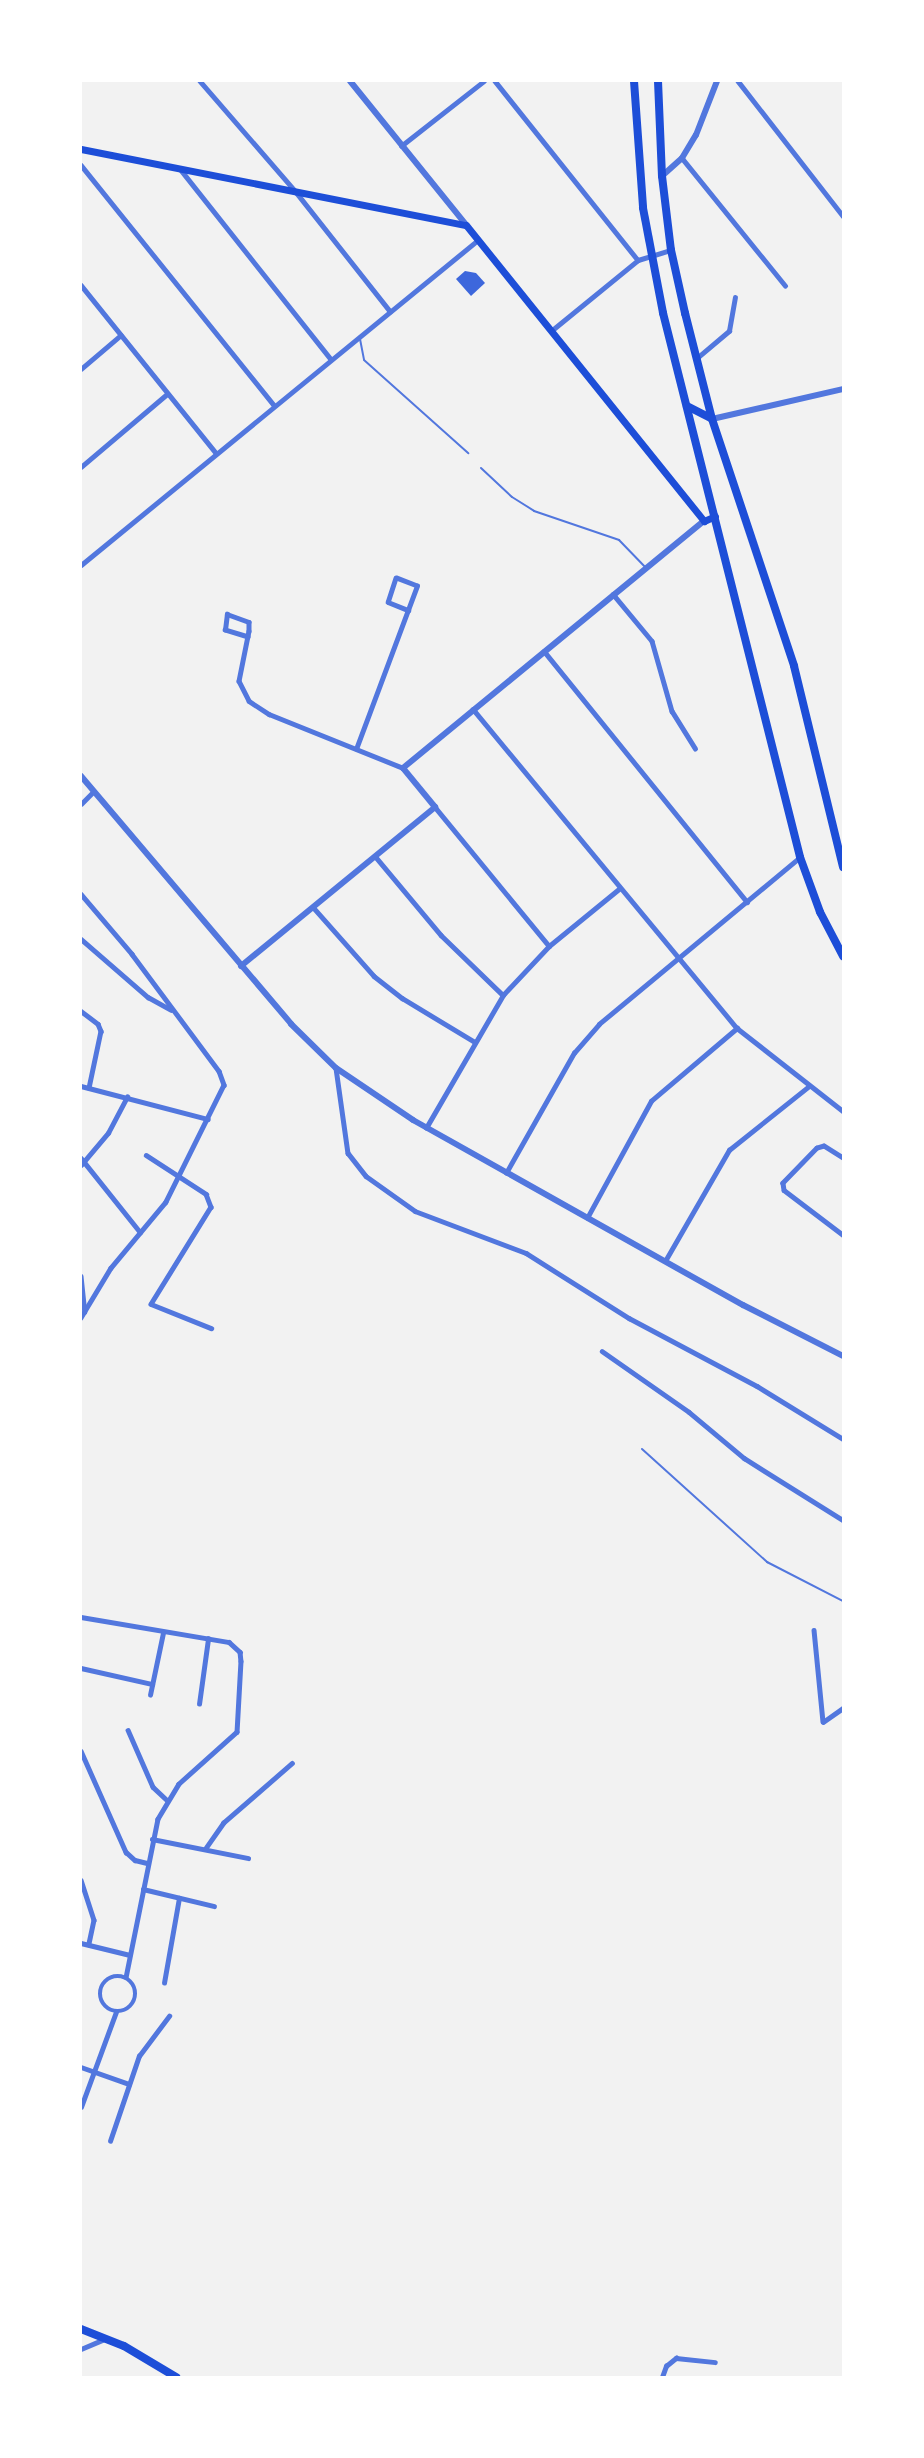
<!DOCTYPE html>
<style>
body{margin:0}
#map{position:relative;width:924px;height:2458px;overflow:hidden;background:#f2f2f2;font-family:Helvetica,sans-serif}
div>[style]{position:absolute}
.building>*{inset:0;background:#3d67dc}
.service>*{height:2px;margin:-1px;padding:0 1px;transform-origin:1px;border-radius:1px;background:#5277de}
.minor>*{height:4.5px;margin:-2.25px;padding:0 2.25px;transform-origin:2.25px;border-radius:2.25px;background:#5277de}
.minor>.ring{margin:-2.25px;padding:0;box-sizing:content-box;background:none;border:4.5px solid #5277de;border-radius:50%}
.tertiary>*{height:6px;margin:-3px;padding:0 3px;transform-origin:3px;border-radius:3px;background:#5277de}
.secondary>*{height:7px;margin:-3.5px;padding:0 3.5px;transform-origin:3.5px;border-radius:3.5px;background:#1d4ed8}
.primary>*{height:8px;margin:-4px;padding:0 4px;transform-origin:4px;border-radius:4px;background:#1d4ed8}
span{translate:-50% -50%;white-space:nowrap;text-align:center;line-height:1.15;-webkit-text-stroke:4.5px #fff;paint-order:stroke}
.frame{position:absolute;inset:0;border:82px solid #fff;pointer-events:none}
</style>
<div id="map">
<div class="building">
<i style="clip-path:polygon(465px 271px,476px 273px,485px 283px,471px 296px,456px 279px)"></i>
</div>
<div class="service">
<i style="left:360px;top:339px;width:21px;rotate:79deg"></i>
<i style="left:364px;top:360px;width:140px;rotate:41.8deg"></i>
<i style="left:481px;top:468px;width:42px;rotate:43.1deg"></i>
<i style="left:512px;top:497px;width:26px;rotate:32deg"></i>
<i style="left:534px;top:511px;width:90px;rotate:18.8deg"></i>
<i style="left:619px;top:540px;width:39px;rotate:46deg"></i>
<i style="left:642px;top:1449px;width:169px;rotate:42.1deg"></i>
<i style="left:767px;top:1562px;width:85px;rotate:27.2deg"></i>
</div>
<div class="minor">
<i style="left:200px;top:81px;width:147px;rotate:49.1deg"></i>
<i style="left:296px;top:192px;width:152px;rotate:51.7deg"></i>
<i style="left:495px;top:81px;width:229px;rotate:51.4deg"></i>
<i style="left:738px;top:81px;width:171px;rotate:52.1deg"></i>
<i style="left:401px;top:146px;width:105px;rotate:-38.1deg"></i>
<i style="left:682px;top:158px;width:164px;rotate:51deg"></i>
<i style="left:81px;top:165px;width:308px;rotate:51.2deg"></i>
<i style="left:181px;top:170px;width:241px;rotate:51.6deg"></i>
<i style="left:81px;top:285px;width:216px;rotate:51.2deg"></i>
<i style="left:551px;top:331px;width:112px;rotate:-39.2deg"></i>
<i style="left:638px;top:260px;width:34px;rotate:-17deg"></i>
<i style="left:697px;top:358px;width:42px;rotate:-40.2deg"></i>
<i style="left:729px;top:331px;width:34px;rotate:-80deg"></i>
<i style="left:81px;top:369px;width:52px;rotate:-40.4deg"></i>
<i style="left:81px;top:467px;width:113px;rotate:-40.3deg"></i>
<i style="left:81px;top:565px;width:513px;rotate:-39.31deg"></i>
<i style="left:613px;top:594px;width:61px;rotate:50.3deg"></i>
<i style="left:652px;top:641px;width:73px;rotate:74.1deg"></i>
<i style="left:672px;top:711px;width:44px;rotate:58.1deg"></i>
<i style="left:248px;top:637px;width:24px;rotate:-163deg"></i>
<i style="left:225px;top:630px;width:16px;rotate:-83deg"></i>
<i style="left:227px;top:614px;width:23px;rotate:20deg"></i>
<i style="left:249px;top:622px;width:9px;rotate:90deg"></i>
<i style="left:249px;top:631px;width:51px;rotate:101.3deg"></i>
<i style="left:239px;top:681px;width:22px;rotate:63deg"></i>
<i style="left:249px;top:701px;width:24px;rotate:33deg"></i>
<i style="left:269px;top:714px;width:144px;rotate:21.9deg"></i>
<i style="left:544px;top:651px;width:323px;rotate:51deg"></i>
<i style="left:473px;top:709px;width:414px;rotate:50.4deg"></i>
<i style="left:737px;top:1028px;width:135px;rotate:38.1deg"></i>
<i style="left:356px;top:749px;width:174px;rotate:-69.5deg"></i>
<i style="left:417px;top:586px;width:22px;rotate:-159deg"></i>
<i style="left:396px;top:578px;width:25px;rotate:108deg"></i>
<i style="left:388px;top:602px;width:22px;rotate:22deg"></i>
<i style="left:81px;top:804px;width:17px;rotate:-45deg"></i>
<i style="left:435px;top:807px;width:180px;rotate:50.6deg"></i>
<i style="left:375px;top:856px;width:103px;rotate:50.1deg"></i>
<i style="left:441px;top:935px;width:86px;rotate:44.1deg"></i>
<i style="left:81px;top:894px;width:79px;rotate:49.6deg"></i>
<i style="left:132px;top:954px;width:146px;rotate:53.4deg"></i>
<i style="left:219px;top:1071px;width:15px;rotate:70deg"></i>
<i style="left:224px;top:1085px;width:131px;rotate:116.4deg"></i>
<i style="left:166px;top:1202px;width:86px;rotate:129.8deg"></i>
<i style="left:111px;top:1268px;width:58px;rotate:121deg"></i>
<i style="left:313px;top:907px;width:92px;rotate:48.5deg"></i>
<i style="left:374px;top:976px;width:36px;rotate:38deg"></i>
<i style="left:402px;top:998px;width:85px;rotate:31.1deg"></i>
<i style="left:81px;top:939px;width:89px;rotate:40.9deg"></i>
<i style="left:148px;top:997px;width:26px;rotate:29deg"></i>
<i style="left:81px;top:1011px;width:21px;rotate:37deg"></i>
<i style="left:98px;top:1024px;width:8px;rotate:67deg"></i>
<i style="left:101px;top:1031px;width:58px;rotate:101.9deg"></i>
<i style="left:336px;top:1068px;width:86px;rotate:82deg"></i>
<i style="left:348px;top:1153px;width:29px;rotate:52deg"></i>
<i style="left:366px;top:1176px;width:60px;rotate:35.5deg"></i>
<i style="left:415px;top:1211px;width:119px;rotate:20.7deg"></i>
<i style="left:526px;top:1253px;width:122px;rotate:32.3deg"></i>
<i style="left:629px;top:1318px;width:145px;rotate:28deg"></i>
<i style="left:757px;top:1386px;width:101px;rotate:31.6deg"></i>
<i style="left:81px;top:1086px;width:131px;rotate:14.6deg"></i>
<i style="left:426px;top:1128px;width:154px;rotate:-59.9deg"></i>
<i style="left:503px;top:995px;width:67px;rotate:-46.8deg"></i>
<i style="left:549px;top:946px;width:90px;rotate:-39.2deg"></i>
<i style="left:146px;top:1155px;width:72px;rotate:33deg"></i>
<i style="left:206px;top:1194px;width:14px;rotate:69deg"></i>
<i style="left:211px;top:1207px;width:114px;rotate:121.7deg"></i>
<i style="left:151px;top:1304px;width:65px;rotate:21.8deg"></i>
<i style="left:81px;top:1158px;width:95px;rotate:51.4deg"></i>
<i style="left:843px;top:1158px;width:22px;rotate:-148deg"></i>
<i style="left:824px;top:1146px;width:7px;rotate:164deg"></i>
<i style="left:817px;top:1148px;width:49px;rotate:134.2deg"></i>
<i style="left:783px;top:1183px;width:7px;rotate:82deg"></i>
<i style="left:784px;top:1190px;width:74px;rotate:37.3deg"></i>
<i style="left:81px;top:1165px;width:42px;rotate:-49.8deg"></i>
<i style="left:108px;top:1133px;width:41px;rotate:-62.2deg"></i>
<i style="left:506px;top:1173px;width:138px;rotate:-60.5deg"></i>
<i style="left:574px;top:1053px;width:38px;rotate:-49deg"></i>
<i style="left:599px;top:1024px;width:261px;rotate:-39.7deg"></i>
<i style="left:587px;top:1218px;width:133px;rotate:-61.3deg"></i>
<i style="left:651px;top:1101px;width:113px;rotate:-40.3deg"></i>
<i style="left:665px;top:1261px;width:128px;rotate:-60deg"></i>
<i style="left:729px;top:1150px;width:101px;rotate:-38.6deg"></i>
<i style="left:81px;top:1276px;width:36px;rotate:84deg"></i>
<i style="left:602px;top:1351px;width:106px;rotate:35deg"></i>
<i style="left:689px;top:1412px;width:72px;rotate:39.9deg"></i>
<i style="left:744px;top:1458px;width:117px;rotate:32.1deg"></i>
<i style="left:81px;top:1617px;width:150px;rotate:9.6deg"></i>
<i style="left:229px;top:1642px;width:15px;rotate:42deg"></i>
<i style="left:240px;top:1652px;width:9px;rotate:84deg"></i>
<i style="left:241px;top:1661px;width:71px;rotate:93.2deg"></i>
<i style="left:237px;top:1732px;width:78px;rotate:138.1deg"></i>
<i style="left:179px;top:1784px;width:41px;rotate:121deg"></i>
<i style="left:158px;top:1819px;width:161px;rotate:101.4deg"></i>
<i style="left:814px;top:1630px;width:92px;rotate:84.4deg"></i>
<i style="left:823px;top:1722px;width:24px;rotate:-35deg"></i>
<i style="left:81px;top:1668px;width:73px;rotate:12.7deg"></i>
<i style="left:150px;top:1695px;width:63px;rotate:-78.2deg"></i>
<i style="left:199px;top:1704px;width:66px;rotate:-82.1deg"></i>
<i style="left:128px;top:1730px;width:62px;rotate:66.3deg"></i>
<i style="left:153px;top:1787px;width:19px;rotate:43deg"></i>
<i style="left:81px;top:1751px;width:111px;rotate:66deg"></i>
<i style="left:126px;top:1852px;width:12px;rotate:42deg"></i>
<i style="left:135px;top:1860px;width:12px;rotate:14deg"></i>
<i style="left:152px;top:1839px;width:98px;rotate:11.2deg"></i>
<i style="left:205px;top:1849px;width:32px;rotate:-55deg"></i>
<i style="left:223px;top:1823px;width:91px;rotate:-41deg"></i>
<i style="left:81px;top:1880px;width:42px;rotate:72deg"></i>
<i style="left:94px;top:1920px;width:25px;rotate:102deg"></i>
<i style="left:143px;top:1889px;width:73px;rotate:13.5deg"></i>
<i style="left:81px;top:1943px;width:50px;rotate:13.8deg"></i>
<i class="ring" style="left:100px;top:1976px;width:31.5px;height:31.5px"></i>
<i style="left:164px;top:1983px;width:86px;rotate:-80deg"></i>
<i style="left:81px;top:2067px;width:51px;rotate:19.5deg"></i>
<i style="left:81px;top:2107px;width:101px;rotate:-69.8deg"></i>
<i style="left:110px;top:2141px;width:90px;rotate:-71.2deg"></i>
<i style="left:139px;top:2056px;width:50px;rotate:-53.1deg"></i>
<i style="left:81px;top:2349px;width:26px;rotate:-23deg"></i>
<i style="left:662px;top:2377px;width:12px;rotate:-70deg"></i>
<i style="left:666px;top:2366px;width:13px;rotate:-39deg"></i>
<i style="left:676px;top:2358px;width:39px;rotate:6deg"></i>
</div>
<div class="tertiary">
<i style="left:350px;top:81px;width:185px;rotate:51.1deg"></i>
<i style="left:662px;top:176px;width:27px;rotate:-42deg"></i>
<i style="left:682px;top:158px;width:27px;rotate:-59deg"></i>
<i style="left:696px;top:135px;width:58px;rotate:-68.7deg"></i>
<i style="left:712px;top:419px;width:134px;rotate:-12.9deg"></i>
<i style="left:81px;top:776px;width:325px;rotate:49.7deg"></i>
<i style="left:291px;top:1024px;width:63px;rotate:44.4deg"></i>
<i style="left:336px;top:1068px;width:93px;rotate:34deg"></i>
<i style="left:413px;top:1120px;width:378px;rotate:29.3deg"></i>
<i style="left:743px;top:1305px;width:112px;rotate:27deg"></i>
<i style="left:241px;top:966px;width:251px;rotate:-39.3deg"></i>
<i style="left:435px;top:807px;width:50px;rotate:-129.4deg"></i>
<i style="left:403px;top:768px;width:389px;rotate:-39.4deg"></i>
</div>
<div class="secondary">
<i style="left:81px;top:149px;width:392px;rotate:11.2deg"></i>
<i style="left:466px;top:225px;width:380px;rotate:51.2deg"></i>
<i style="left:704px;top:521px;width:12px;rotate:-24deg"></i>
</div>
<div class="primary">
<i style="left:634px;top:81px;width:127px;rotate:85.9deg"></i>
<i style="left:643px;top:208px;width:107px;rotate:79.2deg"></i>
<i style="left:663px;top:313px;width:561px;rotate:75.86deg"></i>
<i style="left:800px;top:857px;width:59px;rotate:70deg"></i>
<i style="left:820px;top:912px;width:50px;rotate:62.4deg"></i>
<i style="left:658px;top:81px;width:95px;rotate:87.6deg"></i>
<i style="left:662px;top:176px;width:75px;rotate:83.1deg"></i>
<i style="left:671px;top:250px;width:65px;rotate:77.5deg"></i>
<i style="left:685px;top:313px;width:109px;rotate:75.7deg"></i>
<i style="left:712px;top:419px;width:260px;rotate:71.6deg"></i>
<i style="left:794px;top:666px;width:207px;rotate:76.3deg"></i>
<i style="left:687px;top:406px;width:28px;rotate:27deg"></i>
<i style="left:81px;top:2329px;width:46px;rotate:21.6deg"></i>
<i style="left:124px;top:2346px;width:61px;rotate:30.8deg"></i>
</div>
<div class="frame"></div>
</div>
